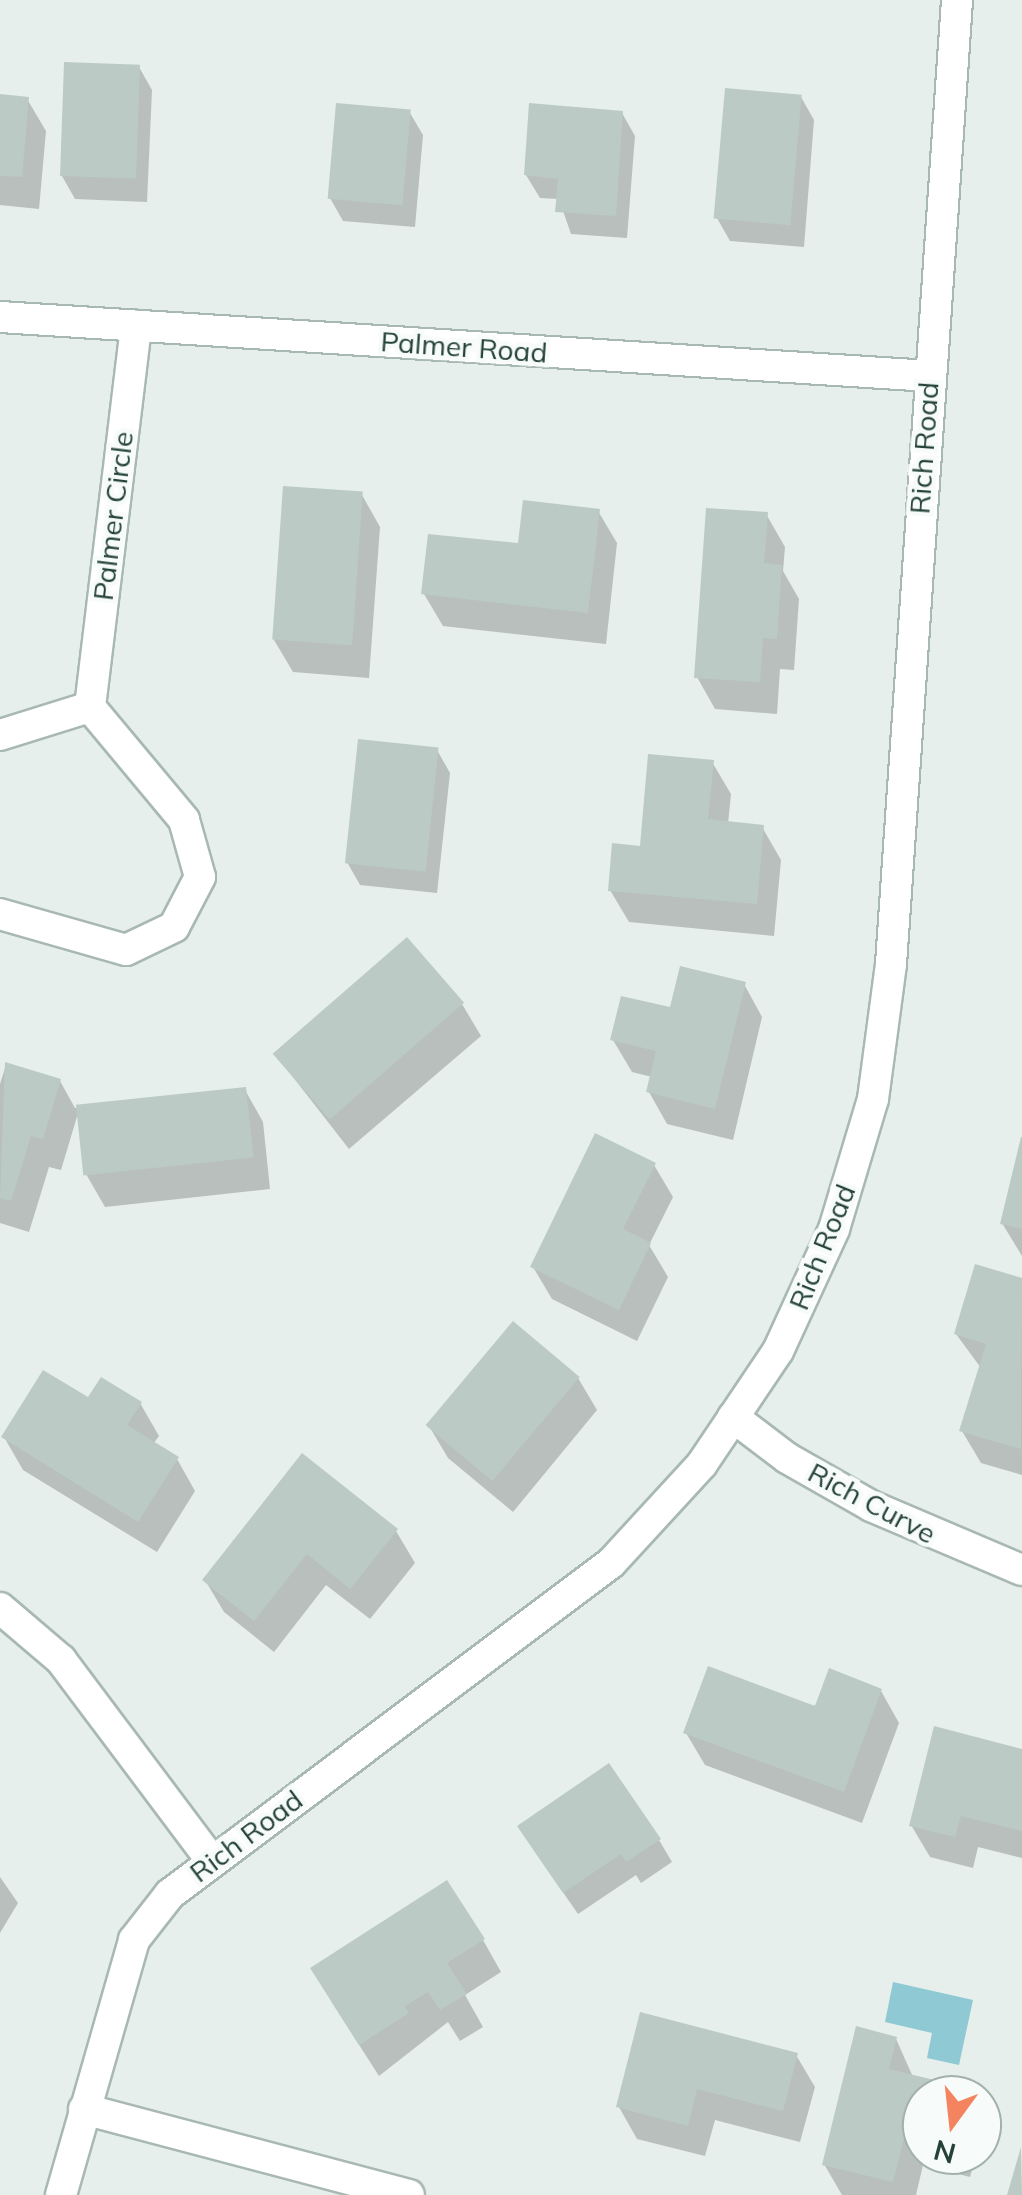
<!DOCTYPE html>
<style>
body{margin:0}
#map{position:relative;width:1022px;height:2195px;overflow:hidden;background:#e6efeb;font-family:Mulish,sans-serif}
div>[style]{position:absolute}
.water>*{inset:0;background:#8ec9d4}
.shadow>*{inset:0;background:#0003}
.building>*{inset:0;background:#bbcac4;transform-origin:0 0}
.roads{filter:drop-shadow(2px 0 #a8b8b2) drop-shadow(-2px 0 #a8b8b2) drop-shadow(0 2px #a8b8b2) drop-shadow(0 -2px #a8b8b2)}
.minor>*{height:30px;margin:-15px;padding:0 15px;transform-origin:15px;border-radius:15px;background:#fff}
span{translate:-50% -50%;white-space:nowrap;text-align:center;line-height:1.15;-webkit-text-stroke:9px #f7fbf9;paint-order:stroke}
.street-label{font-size:28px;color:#24423a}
.north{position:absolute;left:902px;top:2075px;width:100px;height:100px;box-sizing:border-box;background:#f7fbf9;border:2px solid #a3b1ad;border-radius:50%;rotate:195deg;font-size:28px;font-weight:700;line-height:40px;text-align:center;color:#24423a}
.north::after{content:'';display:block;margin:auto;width:35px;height:45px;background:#f4845f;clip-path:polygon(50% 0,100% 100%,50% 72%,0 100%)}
</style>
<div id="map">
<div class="water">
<i style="clip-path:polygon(893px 1982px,973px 2000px,959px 2065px,927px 2058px,932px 2033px,885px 2022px)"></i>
</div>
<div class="shadow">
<i style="clip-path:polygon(139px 67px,152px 90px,147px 202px,75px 199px,62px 176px)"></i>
<i style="clip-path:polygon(0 97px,27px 99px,46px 131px,39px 209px,0 205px)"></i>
<i style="clip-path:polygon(801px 97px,814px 120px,804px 247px,730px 241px,717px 218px)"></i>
<i style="clip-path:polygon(410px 113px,423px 135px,415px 227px,343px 221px,330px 198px)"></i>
<i style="clip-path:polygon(622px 113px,635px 136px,627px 238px,571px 234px,559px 199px,540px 198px,526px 175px)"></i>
<i style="clip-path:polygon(362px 495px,380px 527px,369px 678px,293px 672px,274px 640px)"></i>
<i style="clip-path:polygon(598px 511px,617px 543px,606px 644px,443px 626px,424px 594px)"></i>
<i style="clip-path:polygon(766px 514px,785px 547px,783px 571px,799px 599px,794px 670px,780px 669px,777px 714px,715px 709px,697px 677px)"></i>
<i style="clip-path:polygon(437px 750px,450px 773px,437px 893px,360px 885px,347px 862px)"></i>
<i style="clip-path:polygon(712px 762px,731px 794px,728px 824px,762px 827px,781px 860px,774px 936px,629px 922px,610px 890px)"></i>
<i style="clip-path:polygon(744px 984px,762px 1017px,733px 1140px,667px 1124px,649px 1092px,652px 1077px,632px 1072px,613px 1040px)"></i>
<i style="clip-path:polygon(462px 1004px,481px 1036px,349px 1149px,275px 1054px)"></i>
<i style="clip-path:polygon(6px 1065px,60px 1081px,75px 1108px,245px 1090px,263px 1122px,270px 1189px,105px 1207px,86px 1174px,79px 1110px,61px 1170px,49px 1167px,29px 1232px,0 1223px,0 1084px)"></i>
<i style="clip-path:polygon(1022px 1142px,1022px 1256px,1002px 1223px)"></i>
<i style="clip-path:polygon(654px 1165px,673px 1197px,649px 1245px,668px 1277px,637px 1341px,552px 1299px,533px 1267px)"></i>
<i style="clip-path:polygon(977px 1267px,1022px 1281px,1022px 1475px,981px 1463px,962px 1431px,981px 1368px,956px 1334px)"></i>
<i style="clip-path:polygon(578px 1378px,597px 1410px,513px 1512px,448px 1458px,429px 1426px)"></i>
<i style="clip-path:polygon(89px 1401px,140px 1403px,159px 1436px,153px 1444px,177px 1459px,195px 1491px,157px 1552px,23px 1470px,4px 1437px)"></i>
<i style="clip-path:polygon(396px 1531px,415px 1563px,370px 1619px,326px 1585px,274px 1652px,224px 1612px,205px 1580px)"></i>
<i style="clip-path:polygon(881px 1691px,899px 1723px,862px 1823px,705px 1765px,686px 1733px)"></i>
<i style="clip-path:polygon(1022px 1751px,1022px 1858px,978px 1847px,973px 1868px,930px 1857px,911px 1825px)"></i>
<i style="clip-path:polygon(659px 1840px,672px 1862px,641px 1883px,636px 1875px,578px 1914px,533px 1849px)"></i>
<i style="clip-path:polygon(0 1877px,18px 1903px,0 1933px)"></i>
<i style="clip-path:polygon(483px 1940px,501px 1972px,465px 1995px,483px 2027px,460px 2041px,448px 2022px,379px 2076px,331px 2001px)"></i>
<i style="clip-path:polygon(896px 2039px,913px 2077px,968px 2095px,922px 2095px,922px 2155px,976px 2155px,970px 2177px,923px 2165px,916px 2195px,842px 2195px,824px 2164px)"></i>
<i style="clip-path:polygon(796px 2055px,815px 2087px,800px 2142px,715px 2120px,705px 2156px,637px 2139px,619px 2107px)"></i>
</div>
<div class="building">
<i style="left:64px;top:62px;width:76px;height:114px;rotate:2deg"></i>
<i style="left:725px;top:88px;width:77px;height:131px;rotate:5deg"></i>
<i style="clip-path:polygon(0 94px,29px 97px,22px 177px,0 176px)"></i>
<i style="left:336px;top:103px;width:75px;height:96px;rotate:5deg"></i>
<i style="clip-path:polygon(529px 103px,623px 111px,616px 216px,555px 212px,558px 179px,524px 175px)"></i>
<i style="left:283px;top:486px;width:80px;height:154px;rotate:4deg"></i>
<i style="clip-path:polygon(523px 500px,600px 509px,588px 613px,421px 594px,428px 534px,518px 543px)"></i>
<i style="clip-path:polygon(706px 508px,768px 512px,764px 563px,782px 565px,777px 639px,763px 638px,760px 682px,694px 678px)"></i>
<i style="left:358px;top:739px;width:81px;height:125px;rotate:6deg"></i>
<i style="clip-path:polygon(648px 754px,714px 760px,708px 819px,764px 825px,757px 904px,608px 891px,612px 843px,640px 846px)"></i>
<i style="left:407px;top:937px;width:87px;height:178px;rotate:49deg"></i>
<i style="clip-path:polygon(680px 966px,746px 982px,715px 1109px,646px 1092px,656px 1051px,610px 1040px,621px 996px,670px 1007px)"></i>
<i style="clip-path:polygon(5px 1062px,61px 1079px,43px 1139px,31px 1136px,11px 1201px,0 1198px)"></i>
<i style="left:246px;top:1087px;width:71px;height:171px;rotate:84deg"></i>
<i style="clip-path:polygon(595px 1133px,656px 1163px,623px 1229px,651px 1243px,619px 1310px,530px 1267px)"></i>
<i style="clip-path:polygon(1021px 1137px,1022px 1137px,1022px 1229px,1000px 1224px)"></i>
<i style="clip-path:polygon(975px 1264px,1022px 1278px,1021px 1449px,959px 1431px,986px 1344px,954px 1334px)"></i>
<i style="left:513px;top:1321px;width:87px;height:136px;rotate:40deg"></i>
<i style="clip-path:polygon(43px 1370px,88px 1397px,101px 1377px,142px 1402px,127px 1425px,179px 1457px,138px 1522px,1px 1437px)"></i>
<i style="clip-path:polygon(302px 1453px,398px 1529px,350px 1589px,307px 1554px,254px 1621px,202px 1580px)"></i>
<i style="clip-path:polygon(708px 1666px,815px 1706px,829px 1668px,882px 1689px,844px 1792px,683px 1733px)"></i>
<i style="clip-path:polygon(934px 1726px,1022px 1749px,1022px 1831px,961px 1816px,955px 1837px,909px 1826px)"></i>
<i style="clip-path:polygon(609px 1763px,661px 1839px,626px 1862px,621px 1854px,563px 1893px,517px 1826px)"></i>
<i style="clip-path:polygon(447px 1880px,485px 1939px,447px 1963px,467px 1994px,440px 2010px,428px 1992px,405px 2006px,409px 2013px,359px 2045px,310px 1968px)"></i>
<i style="clip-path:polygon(640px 2012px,798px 2053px,783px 2111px,697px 2089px,688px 2126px,616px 2107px)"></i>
<i style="clip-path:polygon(856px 2026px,897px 2037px,889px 2069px,967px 2088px,965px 2095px,922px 2095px,922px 2139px,905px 2134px,893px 2182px,822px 2165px)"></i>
<i style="clip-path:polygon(1021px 2147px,1022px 2195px,1007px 2195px)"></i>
</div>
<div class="roads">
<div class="minor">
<i style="left:0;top:317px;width:931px;rotate:3.63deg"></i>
<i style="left:90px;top:707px;width:384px;rotate:-83.1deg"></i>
<i style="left:0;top:735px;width:94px;rotate:-17.3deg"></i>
<i style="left:90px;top:707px;width:147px;rotate:50.2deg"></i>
<i style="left:184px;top:820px;width:59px;rotate:74.3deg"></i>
<i style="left:200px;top:877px;width:56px;rotate:117.5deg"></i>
<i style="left:174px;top:927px;width:53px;rotate:154.4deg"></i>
<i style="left:126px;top:950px;width:131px;rotate:-164.1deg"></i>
<i style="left:733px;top:1417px;width:68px;rotate:37.2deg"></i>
<i style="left:787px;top:1458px;width:97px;rotate:29.7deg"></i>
<i style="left:871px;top:1506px;width:164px;rotate:23deg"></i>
<i style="left:0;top:1608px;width:80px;rotate:40.4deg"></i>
<i style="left:61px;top:1660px;width:250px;rotate:53.1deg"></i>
<i style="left:84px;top:2109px;width:336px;rotate:14.8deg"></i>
<i style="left:61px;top:2195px;width:265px;rotate:-74deg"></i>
<i style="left:134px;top:1940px;width:58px;rotate:-52deg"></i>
<i style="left:170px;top:1894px;width:551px;rotate:-36.89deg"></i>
<i style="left:611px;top:1563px;width:134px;rotate:-47.4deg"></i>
<i style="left:702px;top:1464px;width:136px;rotate:-56.1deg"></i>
<i style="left:778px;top:1351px;width:134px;rotate:-65.3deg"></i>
<i style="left:834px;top:1229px;width:136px;rotate:-73.3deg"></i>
<i style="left:873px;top:1099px;width:136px;rotate:-82.4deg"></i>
<i style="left:891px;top:964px;width:966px;rotate:-86.08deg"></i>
</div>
</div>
<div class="street-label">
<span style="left:464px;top:347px;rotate:4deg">Palmer Road</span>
<span style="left:924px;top:448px;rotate:-86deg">Rich Road</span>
<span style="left:113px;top:516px;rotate:-83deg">Palmer Circle</span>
<span style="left:822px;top:1247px;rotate:-68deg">Rich Road</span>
<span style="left:872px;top:1503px;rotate:28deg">Rich Curve</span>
<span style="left:246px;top:1836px;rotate:-37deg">Rich Road</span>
</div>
<div class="north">N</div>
</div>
